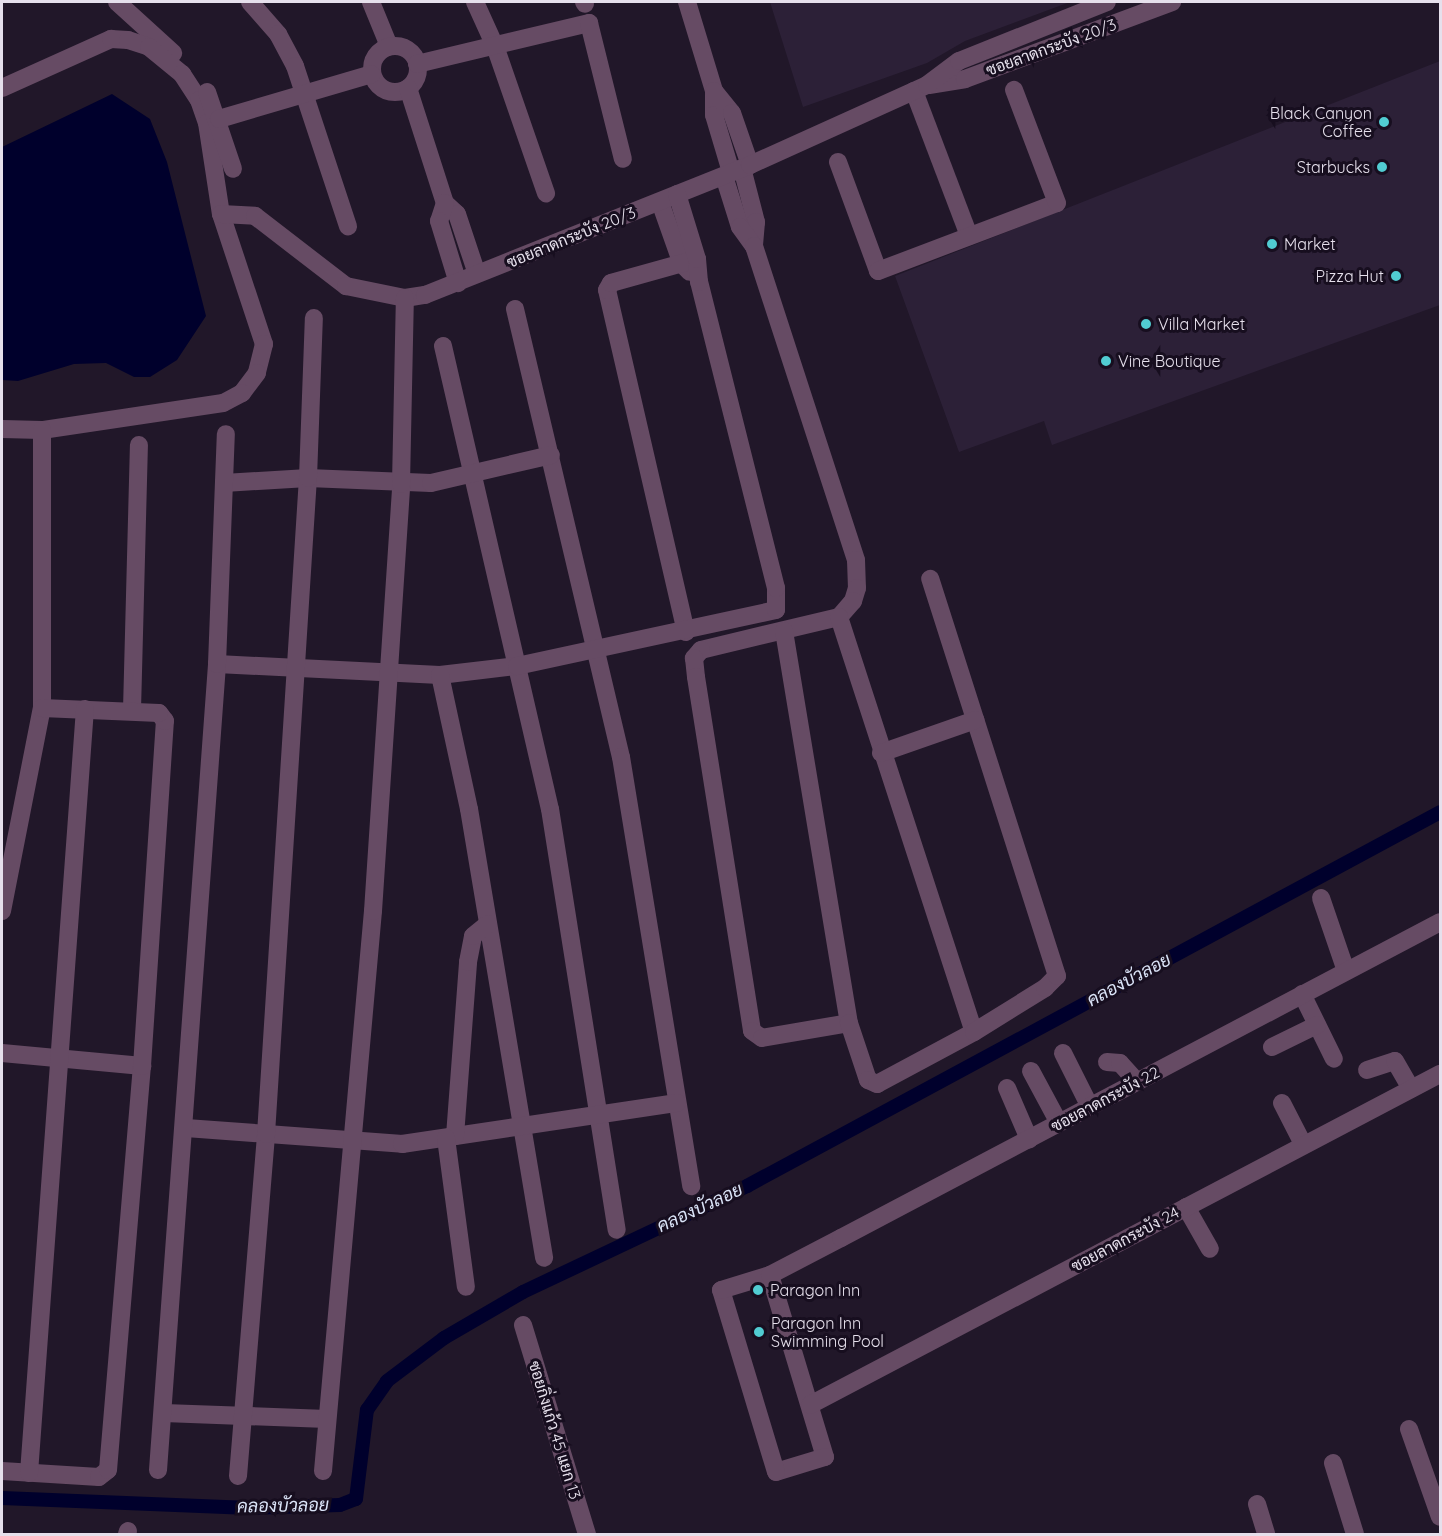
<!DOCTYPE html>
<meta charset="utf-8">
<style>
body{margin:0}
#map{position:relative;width:1442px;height:1536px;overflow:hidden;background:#211729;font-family:Quicksand,Sarabun,sans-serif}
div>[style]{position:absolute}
.built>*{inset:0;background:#2c2037}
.water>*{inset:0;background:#00002c}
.canal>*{height:14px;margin:-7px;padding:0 7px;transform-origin:7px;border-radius:7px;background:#00002c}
.minor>*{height:18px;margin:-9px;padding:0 9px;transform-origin:9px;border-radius:9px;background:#664b64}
.minor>.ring{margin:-9px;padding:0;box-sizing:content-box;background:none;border:18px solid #664b64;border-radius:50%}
.dots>*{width:16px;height:16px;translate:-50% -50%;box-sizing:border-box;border:3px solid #170e1f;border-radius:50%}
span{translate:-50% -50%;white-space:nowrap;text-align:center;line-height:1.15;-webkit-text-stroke:6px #170e1f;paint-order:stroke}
.street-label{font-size:16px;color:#e6e0ec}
.poi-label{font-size:16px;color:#e6e0ec}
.right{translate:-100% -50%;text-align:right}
.left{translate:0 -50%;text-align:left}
.water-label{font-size:18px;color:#dbe4f8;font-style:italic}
.frame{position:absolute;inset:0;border:3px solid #e6e0ec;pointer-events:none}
</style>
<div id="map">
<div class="built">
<i style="clip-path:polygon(770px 2px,1070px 2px,965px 41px,927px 63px,803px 107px)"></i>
<i style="clip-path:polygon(1440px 61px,1440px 305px,1052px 445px,1044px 421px,959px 452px,895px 276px)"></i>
</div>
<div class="water">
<i style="clip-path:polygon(112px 94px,150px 119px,167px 162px,206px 316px,177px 360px,150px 377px,134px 377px,106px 363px,74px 364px,18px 381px,2px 380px,2px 147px)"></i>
</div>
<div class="canal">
<i style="left:2px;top:1498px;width:248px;rotate:2.3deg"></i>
<i style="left:250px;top:1508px;width:90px;rotate:-1.9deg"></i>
<i style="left:340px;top:1505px;width:17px;rotate:-21deg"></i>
<i style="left:356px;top:1499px;width:90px;rotate:-83deg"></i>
<i style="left:367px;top:1410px;width:35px;rotate:-55deg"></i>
<i style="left:387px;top:1381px;width:71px;rotate:-37deg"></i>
<i style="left:444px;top:1338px;width:91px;rotate:-30.2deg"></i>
<i style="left:523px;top:1292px;width:248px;rotate:-25.3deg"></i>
<i style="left:747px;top:1186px;width:787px;rotate:-28.35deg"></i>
</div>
<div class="minor">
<i style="left:117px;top:2px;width:76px;rotate:42.3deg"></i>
<i style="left:250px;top:2px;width:43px;rotate:48.8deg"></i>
<i style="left:278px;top:34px;width:36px;rotate:62deg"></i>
<i style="left:295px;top:66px;width:169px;rotate:71.7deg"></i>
<i style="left:371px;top:2px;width:48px;rotate:67.8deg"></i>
<i style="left:475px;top:2px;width:48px;rotate:65.6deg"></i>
<i style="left:495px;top:46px;width:156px;rotate:70.9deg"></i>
<i style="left:584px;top:2px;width:2px;rotate:63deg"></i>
<i style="left:687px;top:2px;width:93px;rotate:73.1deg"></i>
<i style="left:714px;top:91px;width:24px;rotate:90deg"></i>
<i style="left:714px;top:115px;width:59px;rotate:73.4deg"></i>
<i class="ring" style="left:372px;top:46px;width:28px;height:28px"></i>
<i style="left:417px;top:64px;width:177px;rotate:-13.4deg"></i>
<i style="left:589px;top:23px;width:140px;rotate:76deg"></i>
<i style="left:929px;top:85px;width:36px;rotate:-9deg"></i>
<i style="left:965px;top:79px;width:221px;rotate:-20.4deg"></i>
<i style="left:2px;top:88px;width:120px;rotate:-24.2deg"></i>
<i style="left:111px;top:39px;width:17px;rotate:3deg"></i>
<i style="left:128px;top:40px;width:22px;rotate:18deg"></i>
<i style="left:149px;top:47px;width:43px;rotate:39.3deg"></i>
<i style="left:182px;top:74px;width:31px;rotate:57deg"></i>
<i style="left:199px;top:100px;width:24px;rotate:71deg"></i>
<i style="left:207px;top:123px;width:92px;rotate:81.3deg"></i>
<i style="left:221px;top:214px;width:137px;rotate:71.7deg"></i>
<i style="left:264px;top:344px;width:30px;rotate:104deg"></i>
<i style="left:257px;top:373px;width:25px;rotate:127deg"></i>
<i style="left:242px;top:393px;width:21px;rotate:152deg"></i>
<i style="left:223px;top:403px;width:183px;rotate:171.5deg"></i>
<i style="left:42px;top:430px;width:40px;rotate:-178.6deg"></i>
<i style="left:408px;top:88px;width:121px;rotate:72.2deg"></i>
<i style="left:445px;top:203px;width:16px;rotate:43deg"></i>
<i style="left:457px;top:214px;width:63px;rotate:71.6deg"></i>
<i style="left:714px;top:91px;width:28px;rotate:51deg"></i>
<i style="left:732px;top:113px;width:55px;rotate:70.9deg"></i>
<i style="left:914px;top:91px;width:155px;rotate:69.2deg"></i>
<i style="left:207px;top:92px;width:81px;rotate:71.3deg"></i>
<i style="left:219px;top:119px;width:159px;rotate:-16.4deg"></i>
<i style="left:838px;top:162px;width:116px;rotate:69.8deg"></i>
<i style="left:878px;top:271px;width:191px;rotate:-20.8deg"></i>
<i style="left:1057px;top:203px;width:121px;rotate:-110.8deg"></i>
<i style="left:742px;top:168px;width:56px;rotate:75.5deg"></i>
<i style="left:756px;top:222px;width:24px;rotate:95deg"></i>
<i style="left:724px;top:176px;width:53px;rotate:72.6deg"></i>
<i style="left:740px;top:227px;width:24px;rotate:54deg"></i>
<i style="left:754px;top:246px;width:330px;rotate:72deg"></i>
<i style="left:856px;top:560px;width:28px;rotate:88deg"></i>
<i style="left:857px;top:588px;width:14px;rotate:107deg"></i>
<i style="left:853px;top:601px;width:21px;rotate:131deg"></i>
<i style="left:839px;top:617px;width:142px;rotate:166.6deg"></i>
<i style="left:701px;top:650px;width:11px;rotate:131deg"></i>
<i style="left:694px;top:658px;width:19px;rotate:84deg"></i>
<i style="left:696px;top:677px;width:358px;rotate:81deg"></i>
<i style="left:752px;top:1031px;width:12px;rotate:35deg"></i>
<i style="left:762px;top:1038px;width:88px;rotate:-9.8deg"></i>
<i style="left:660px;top:202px;width:66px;rotate:70.5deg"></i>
<i style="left:682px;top:264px;width:11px;rotate:45deg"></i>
<i style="left:445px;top:203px;width:19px;rotate:108deg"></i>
<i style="left:439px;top:221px;width:65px;rotate:73deg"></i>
<i style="left:221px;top:214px;width:34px;rotate:3deg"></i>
<i style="left:255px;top:216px;width:115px;rotate:37.6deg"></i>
<i style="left:346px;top:286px;width:60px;rotate:11.5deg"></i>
<i style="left:405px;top:298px;width:20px;rotate:-9deg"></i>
<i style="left:425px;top:295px;width:350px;rotate:-21.8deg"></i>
<i style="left:750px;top:165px;width:194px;rotate:-24.3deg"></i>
<i style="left:927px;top:85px;width:40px;rotate:-37deg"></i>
<i style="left:959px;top:61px;width:159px;rotate:-21.7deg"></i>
<i style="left:515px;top:309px;width:460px;rotate:76.7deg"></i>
<i style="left:621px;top:757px;width:435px;rotate:80.7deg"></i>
<i style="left:443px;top:346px;width:475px;rotate:77deg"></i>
<i style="left:550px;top:809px;width:426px;rotate:81deg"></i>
<i style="left:224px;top:483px;width:84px;rotate:-3.4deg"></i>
<i style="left:308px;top:478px;width:123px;rotate:2.3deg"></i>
<i style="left:431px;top:483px;width:123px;rotate:-13.1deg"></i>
<i style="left:839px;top:617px;width:436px;rotate:72deg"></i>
<i style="left:784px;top:631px;width:397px;rotate:80.6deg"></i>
<i style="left:849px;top:1023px;width:60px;rotate:71.6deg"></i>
<i style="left:868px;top:1080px;width:10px;rotate:24deg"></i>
<i style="left:877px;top:1084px;width:110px;rotate:-28.2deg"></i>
<i style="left:974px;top:1032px;width:84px;rotate:-31.8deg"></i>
<i style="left:1045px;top:988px;width:17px;rotate:-45deg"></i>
<i style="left:1057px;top:976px;width:417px;rotate:-107.7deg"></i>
<i style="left:686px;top:632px;width:351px;rotate:-103deg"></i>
<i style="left:607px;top:290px;width:8px;rotate:-60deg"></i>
<i style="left:611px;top:283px;width:89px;rotate:-15.6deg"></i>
<i style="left:217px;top:664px;width:223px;rotate:2.8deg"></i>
<i style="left:440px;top:675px;width:78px;rotate:-6.7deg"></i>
<i style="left:517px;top:666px;width:265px;rotate:-12.2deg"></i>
<i style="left:776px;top:610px;width:22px;rotate:-90deg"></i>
<i style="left:776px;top:588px;width:316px;rotate:-104.1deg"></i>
<i style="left:699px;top:282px;width:23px;rotate:-95deg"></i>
<i style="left:697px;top:259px;width:68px;rotate:-107.1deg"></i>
<i style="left:440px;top:675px;width:137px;rotate:77.8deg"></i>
<i style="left:469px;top:809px;width:455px;rotate:80.5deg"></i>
<i style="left:132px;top:710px;width:265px;rotate:-88.5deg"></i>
<i style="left:881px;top:753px;width:100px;rotate:-19.3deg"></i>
<i style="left:1321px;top:898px;width:77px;rotate:71.1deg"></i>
<i style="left:2px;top:911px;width:207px;rotate:-78.9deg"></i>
<i style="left:42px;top:708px;width:278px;rotate:-90deg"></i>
<i style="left:1302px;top:994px;width:72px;rotate:63.8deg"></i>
<i style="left:1272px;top:1047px;width:50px;rotate:-26.1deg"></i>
<i style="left:2px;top:1053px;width:141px;rotate:5.3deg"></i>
<i style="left:1063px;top:1053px;width:60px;rotate:63.4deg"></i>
<i style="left:1107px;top:1062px;width:13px;rotate:4deg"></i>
<i style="left:1120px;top:1063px;width:25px;rotate:48deg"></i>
<i style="left:1367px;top:1070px;width:29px;rotate:-18deg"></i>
<i style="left:1395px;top:1061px;width:32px;rotate:60deg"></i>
<i style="left:1031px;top:1071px;width:59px;rotate:61.7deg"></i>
<i style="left:1007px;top:1088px;width:56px;rotate:66.7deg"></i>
<i style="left:1282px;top:1103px;width:46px;rotate:62.9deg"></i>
<i style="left:186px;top:1128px;width:217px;rotate:4.2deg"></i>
<i style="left:402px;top:1144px;width:278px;rotate:-8.5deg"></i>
<i style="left:455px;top:1136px;width:174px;rotate:-85.7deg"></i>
<i style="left:468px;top:962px;width:26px;rotate:-79deg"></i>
<i style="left:473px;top:936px;width:19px;rotate:-39deg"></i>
<i style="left:446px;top:1138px;width:150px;rotate:82.4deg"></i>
<i style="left:1186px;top:1207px;width:48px;rotate:60.3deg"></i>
<i style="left:770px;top:1275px;width:190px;rotate:73.2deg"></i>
<i style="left:825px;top:1457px;width:51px;rotate:163deg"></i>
<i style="left:776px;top:1472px;width:190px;rotate:-106.8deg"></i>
<i style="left:721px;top:1290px;width:51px;rotate:-17deg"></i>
<i style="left:770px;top:1275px;width:80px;rotate:-27.5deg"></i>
<i style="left:841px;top:1238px;width:677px;rotate:-27.81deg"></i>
<i style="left:523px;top:1325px;width:219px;rotate:73deg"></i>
<i style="left:810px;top:1405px;width:712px;rotate:-27.72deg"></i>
<i style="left:164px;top:1413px;width:163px;rotate:2.1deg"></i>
<i style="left:1409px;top:1429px;width:93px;rotate:70.6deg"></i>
<i style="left:1333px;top:1463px;width:74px;rotate:72.8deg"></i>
<i style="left:158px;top:1470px;width:808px;rotate:-85.81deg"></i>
<i style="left:217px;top:664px;width:230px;rotate:-87.8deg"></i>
<i style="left:2px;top:1471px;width:97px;rotate:3.5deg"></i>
<i style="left:99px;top:1477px;width:11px;rotate:-38deg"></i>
<i style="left:108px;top:1470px;width:405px;rotate:-85.2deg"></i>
<i style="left:142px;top:1066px;width:346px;rotate:-86.2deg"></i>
<i style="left:165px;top:721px;width:10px;rotate:-127deg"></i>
<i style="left:159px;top:713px;width:117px;rotate:-177.6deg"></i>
<i style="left:323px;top:1471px;width:562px;rotate:-84.9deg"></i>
<i style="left:373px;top:911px;width:428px;rotate:-86.2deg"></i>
<i style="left:401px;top:484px;width:186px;rotate:-88.8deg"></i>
<i style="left:29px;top:1473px;width:766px;rotate:-85.81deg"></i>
<i style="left:238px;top:1476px;width:343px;rotate:-85.3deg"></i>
<i style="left:266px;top:1134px;width:657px;rotate:-86.34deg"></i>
<i style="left:308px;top:478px;width:160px;rotate:-87.9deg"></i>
<i style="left:1257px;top:1504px;width:31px;rotate:73deg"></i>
<i style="left:127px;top:1534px;width:3px;rotate:-72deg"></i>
</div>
<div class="dots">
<i style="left:1384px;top:122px;background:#51ccd2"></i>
<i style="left:1382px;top:167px;background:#51ccd2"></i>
<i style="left:1272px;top:244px;background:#51ccd2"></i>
<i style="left:1396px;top:276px;background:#51ccd2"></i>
<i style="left:1146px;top:324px;background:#51ccd2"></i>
<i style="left:1106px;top:361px;background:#51ccd2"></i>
<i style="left:758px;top:1290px;background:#51ccd2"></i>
<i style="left:759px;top:1332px;background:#51ccd2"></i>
</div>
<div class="street-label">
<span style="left:1051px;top:47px;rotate:-20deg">ซอยลาดกระบัง 20/3</span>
<span style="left:571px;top:237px;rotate:-22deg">ซอยลาดกระบัง 20/3</span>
<span style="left:1105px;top:1099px;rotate:-28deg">ซอยลาดกระบัง 22</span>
<span style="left:1125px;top:1239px;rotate:-28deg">ซอยลาดกระบัง 24</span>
<span style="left:555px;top:1430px;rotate:73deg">ซอยกิ่งแก้ว 45 แยก 13</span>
</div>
<div class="poi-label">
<span class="right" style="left:1372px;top:122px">Black Canyon<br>Coffee</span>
<span class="right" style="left:1370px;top:167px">Starbucks</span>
<span class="left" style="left:1284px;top:244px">Market</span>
<span class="right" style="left:1384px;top:276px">Pizza Hut</span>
<span class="left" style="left:1158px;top:324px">Villa Market</span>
<span class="left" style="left:1118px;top:361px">Vine Boutique</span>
<span class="left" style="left:770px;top:1290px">Paragon Inn</span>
<span class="left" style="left:771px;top:1332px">Paragon Inn<br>Swimming Pool</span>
</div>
<div class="water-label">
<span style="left:1129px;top:980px;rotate:-28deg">คลองบัวลอย</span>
<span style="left:700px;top:1208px;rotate:-25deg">คลองบัวลอย</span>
<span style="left:283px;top:1506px;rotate:-1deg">คลองบัวลอย</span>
</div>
<div class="frame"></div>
</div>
